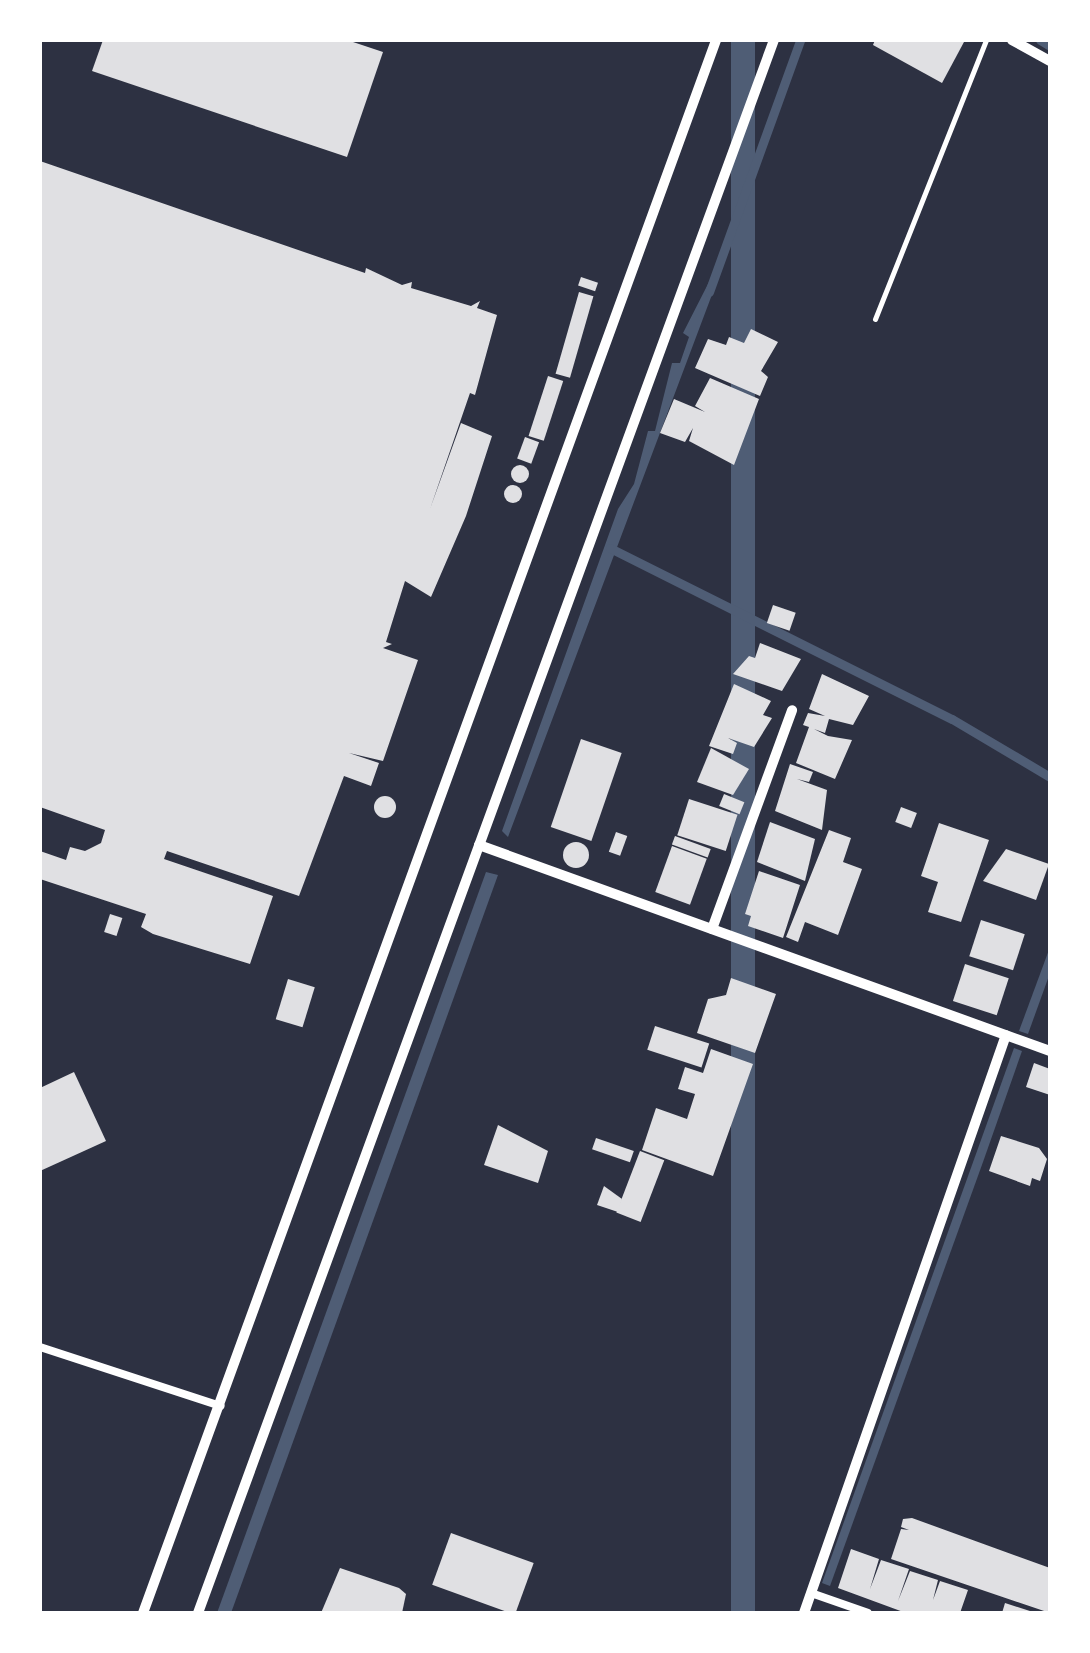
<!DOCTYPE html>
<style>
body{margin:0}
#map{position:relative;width:1090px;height:1653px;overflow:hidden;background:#2d3142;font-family:Ubuntu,sans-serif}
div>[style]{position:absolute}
.water>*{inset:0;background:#4f5d75;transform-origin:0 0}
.stream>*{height:9px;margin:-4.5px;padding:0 4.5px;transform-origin:4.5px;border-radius:4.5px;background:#4f5d75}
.building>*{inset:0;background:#e0e0e3;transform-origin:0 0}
.round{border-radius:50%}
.path>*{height:5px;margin:-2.5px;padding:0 2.5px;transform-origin:2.5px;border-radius:2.5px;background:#fff}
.service>*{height:8px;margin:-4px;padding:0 4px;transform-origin:4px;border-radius:4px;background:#fff}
.minor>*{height:10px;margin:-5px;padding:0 5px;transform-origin:5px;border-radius:5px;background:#fff}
span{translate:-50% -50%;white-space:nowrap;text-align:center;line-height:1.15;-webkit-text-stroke:10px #fff;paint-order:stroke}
.frame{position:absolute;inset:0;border:42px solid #fff;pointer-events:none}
</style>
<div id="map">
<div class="water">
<i style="left:731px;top:40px;width:24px;height:1674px"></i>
<i style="clip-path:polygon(709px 282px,716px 284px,508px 837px,502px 831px,556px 681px,618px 509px,634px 484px,648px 431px,655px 431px,672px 363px,680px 363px,689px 337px,683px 333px)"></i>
<i style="clip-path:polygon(486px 872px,498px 875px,441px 1033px,231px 1613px,217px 1613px)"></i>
<i style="clip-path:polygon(1050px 947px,1050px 973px,1028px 1034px,1019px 1031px)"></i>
<i style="clip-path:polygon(1014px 1048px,1022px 1051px,983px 1162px,830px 1586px,822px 1583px)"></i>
</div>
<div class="stream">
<i style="left:1040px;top:40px;width:12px;rotate:31deg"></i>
<i style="left:709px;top:292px;width:268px;rotate:-70.1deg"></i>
<i style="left:610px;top:548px;width:382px;rotate:26.6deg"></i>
<i style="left:952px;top:719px;width:114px;rotate:30.6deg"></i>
</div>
<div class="building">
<i style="clip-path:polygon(103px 40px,347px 40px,383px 52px,347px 157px,92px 71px)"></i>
<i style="clip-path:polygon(875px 40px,960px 40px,964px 42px,942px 83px,873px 45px)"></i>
<i style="clip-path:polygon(40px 161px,365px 273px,366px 268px,402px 285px,412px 282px,411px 288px,471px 306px,480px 301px,477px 308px,497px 315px,475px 395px,470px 393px,430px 509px,461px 423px,492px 436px,466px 516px,431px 597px,405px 581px,386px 642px,392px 644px,383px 648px,418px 660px,383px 761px,349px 753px,379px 763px,371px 786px,344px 776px,299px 896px,167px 851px,164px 859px,273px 896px,250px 964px,153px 934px,141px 927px,146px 914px,40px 879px,40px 851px,66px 860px,70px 847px,85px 851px,101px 843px,105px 830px,40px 807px)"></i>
<i style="left:581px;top:277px;width:18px;height:9px;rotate:19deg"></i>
<i style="left:579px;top:292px;width:15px;height:85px;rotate:16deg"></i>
<i style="clip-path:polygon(751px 329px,778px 342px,761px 371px,768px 377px,760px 396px,695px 368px,708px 339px,726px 345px,729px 337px,744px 343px)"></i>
<i style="left:548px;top:376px;width:16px;height:63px;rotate:18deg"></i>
<i style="clip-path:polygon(710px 378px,759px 399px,734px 465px,689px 441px,693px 428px,685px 442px,660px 433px,674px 399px,705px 412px,695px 406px)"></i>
<i style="left:525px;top:437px;width:15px;height:23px;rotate:20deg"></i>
<i class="round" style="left:511px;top:465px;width:18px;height:18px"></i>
<i class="round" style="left:504px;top:485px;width:18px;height:18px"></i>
<i style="left:773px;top:605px;width:24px;height:19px;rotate:19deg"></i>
<i style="clip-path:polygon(760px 643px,801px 659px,782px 691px,733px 674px,749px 656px,755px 658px)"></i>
<i style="clip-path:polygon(822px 674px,869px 696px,853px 725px,829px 719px,825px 733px,814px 729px,828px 736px,852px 740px,835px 779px,796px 763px,809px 727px,803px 725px,808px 713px,825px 716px,809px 709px)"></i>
<i style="clip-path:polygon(734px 684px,771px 701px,763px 715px,772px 718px,754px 747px,728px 738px,737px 743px,733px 754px,709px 746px)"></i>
<i style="left:581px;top:739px;width:43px;height:93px;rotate:19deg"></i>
<i style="clip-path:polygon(711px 748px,749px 769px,733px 795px,697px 782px)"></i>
<i style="clip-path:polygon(790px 764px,813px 772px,809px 782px,797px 779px,827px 790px,822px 830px,775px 811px)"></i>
<i style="left:724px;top:794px;width:22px;height:13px;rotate:22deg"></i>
<i class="round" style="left:374px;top:796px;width:22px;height:22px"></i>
<i style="left:689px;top:799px;width:51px;height:38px;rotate:18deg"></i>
<i style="left:901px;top:807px;width:17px;height:16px;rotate:21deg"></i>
<i style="clip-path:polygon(770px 822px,815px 839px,805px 881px,757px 862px)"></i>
<i style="clip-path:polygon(939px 823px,989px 840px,961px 922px,928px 912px,938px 882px,921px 876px)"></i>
<i style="clip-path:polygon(829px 830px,851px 838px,843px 862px,862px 869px,838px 935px,805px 922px,798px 942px,786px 937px)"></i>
<i style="left:616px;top:832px;width:12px;height:21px;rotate:20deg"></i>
<i style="left:675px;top:836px;width:38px;height:9px;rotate:20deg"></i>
<i class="round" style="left:563px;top:842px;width:26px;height:26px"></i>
<i style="left:672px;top:846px;width:37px;height:49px;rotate:20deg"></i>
<i style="clip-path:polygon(1006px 849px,1049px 864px,1036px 900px,983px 881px)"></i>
<i style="clip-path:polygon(759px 871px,800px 885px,783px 938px,748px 926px,751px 916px,745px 914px)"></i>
<i style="left:110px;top:914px;width:13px;height:19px;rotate:18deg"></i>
<i style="left:981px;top:920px;width:46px;height:38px;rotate:18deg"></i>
<i style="left:965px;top:964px;width:46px;height:39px;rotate:18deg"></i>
<i style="clip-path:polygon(731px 978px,776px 994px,755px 1053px,697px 1033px,708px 999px,726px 995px)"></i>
<i style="left:288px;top:979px;width:28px;height:42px;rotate:17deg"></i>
<i style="left:655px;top:1026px;width:57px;height:25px;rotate:18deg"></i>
<i style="clip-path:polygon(711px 1049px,753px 1064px,713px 1176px,642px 1150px,656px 1108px,687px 1119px,695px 1094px,678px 1089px,685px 1067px,703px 1073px)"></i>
<i style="clip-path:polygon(1034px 1063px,1050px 1069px,1050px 1095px,1026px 1087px)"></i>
<i style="clip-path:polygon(74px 1072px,106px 1141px,40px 1171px,40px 1088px)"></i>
<i style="clip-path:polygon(498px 1125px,548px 1151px,538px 1183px,484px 1165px)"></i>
<i style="clip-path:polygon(1001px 1136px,1039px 1148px,1047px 1159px,1040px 1181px,1032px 1178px,1030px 1186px,989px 1171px)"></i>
<i style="left:596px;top:1138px;width:40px;height:12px;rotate:19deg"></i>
<i style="left:640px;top:1151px;width:26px;height:66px;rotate:21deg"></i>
<i style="clip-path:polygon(604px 1186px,622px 1199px,618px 1212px,597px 1205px)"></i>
<i style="clip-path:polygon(912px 1518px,1050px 1568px,1050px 1613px,891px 1559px,901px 1529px,909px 1530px,901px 1527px,903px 1519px)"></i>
<i style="left:451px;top:1533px;width:88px;height:55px;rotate:20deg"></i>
<i style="clip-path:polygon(851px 1549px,879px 1559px,870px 1589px,881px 1560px,909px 1569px,898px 1601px,910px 1571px,938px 1580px,933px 1600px,940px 1581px,968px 1590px,960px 1613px,906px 1613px,838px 1588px)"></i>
<i style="clip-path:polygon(340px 1568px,399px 1588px,406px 1594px,402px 1613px,321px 1613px)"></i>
<i style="clip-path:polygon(1005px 1603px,1033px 1612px,1033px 1613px,1002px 1613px)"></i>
</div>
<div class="path">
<i style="left:875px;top:319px;width:300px;rotate:-68.3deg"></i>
</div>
<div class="service">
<i style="left:40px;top:1347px;width:190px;rotate:18.1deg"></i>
<i style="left:811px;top:1593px;width:60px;rotate:19.3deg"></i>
</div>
<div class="minor">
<i style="left:1012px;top:40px;width:43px;rotate:28.9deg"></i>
<i style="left:479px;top:845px;width:607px;rotate:19.84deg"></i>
<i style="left:712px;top:929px;width:233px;rotate:-69.9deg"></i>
<i style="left:143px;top:1613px;width:1674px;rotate:-69.98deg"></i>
<i style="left:198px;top:1613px;width:1675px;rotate:-69.89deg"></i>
<i style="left:804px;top:1613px;width:612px;rotate:-70.74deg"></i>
</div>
<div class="frame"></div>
</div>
